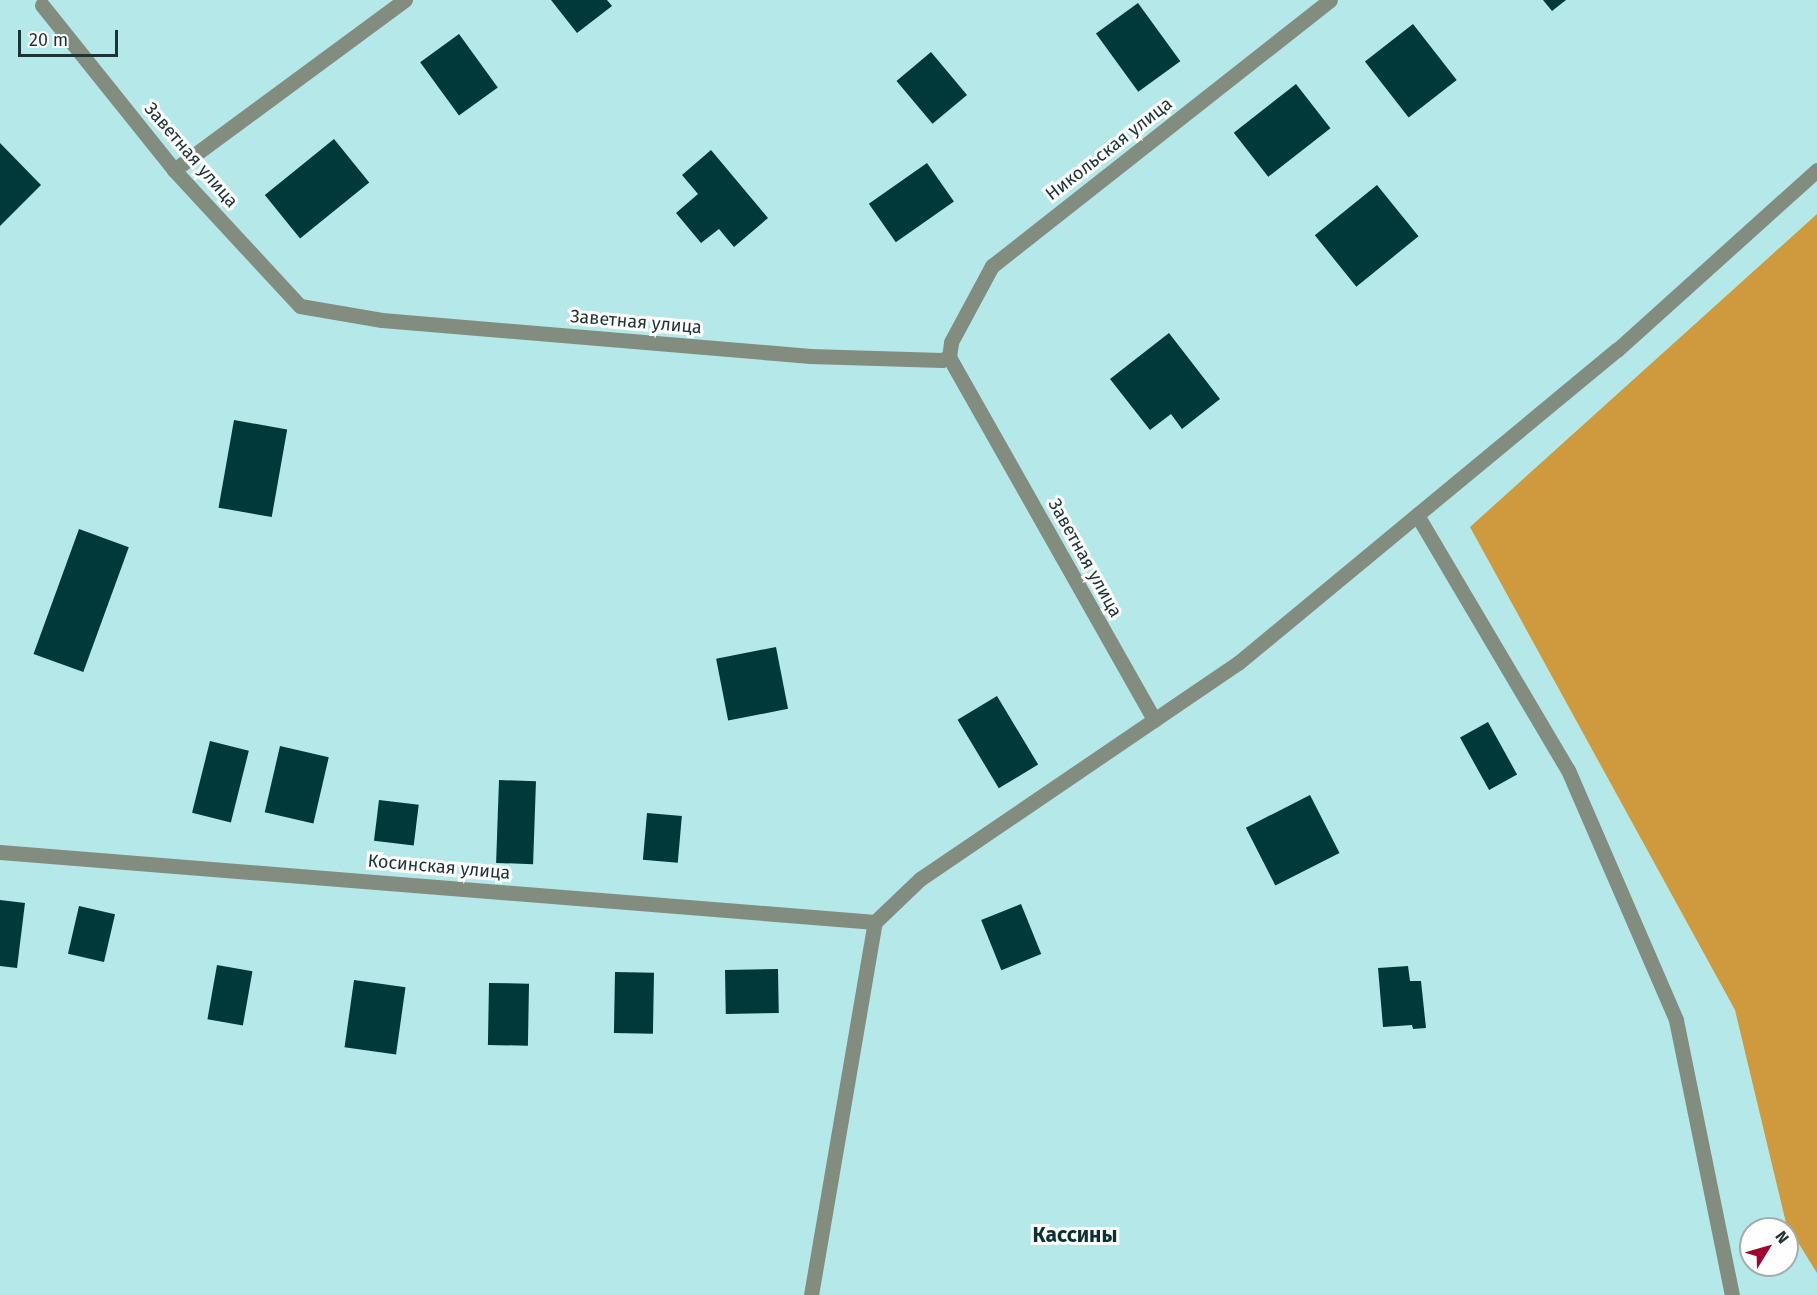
<!DOCTYPE html>
<meta charset="utf-8">
<style>
body{margin:0}
#map{position:relative;width:1817px;height:1295px;overflow:hidden;background:#b5e9e9;font-family:"Fira Sans",sans-serif}
div>[style]{position:absolute}
.forest>*{inset:0;background:#cf993e}
.building>*{inset:0;background:#01393a;transform-origin:0 0}
.minor>*{height:15px;margin:-7.5px;padding:0 7.5px;transform-origin:7.5px;border-radius:7.5px;background:#838d7f}
span{translate:-50% -50%;white-space:nowrap;text-align:center;line-height:1.15;-webkit-text-stroke:6px #fefefe;paint-order:stroke}
.street-label{font-size:18px;color:#1d3232}
.quarter-label{font-size:21px;color:#0b3233;font-weight:700}
.north{position:absolute;left:1739px;top:1217px;width:60px;height:60px;box-sizing:border-box;background:#fefefe;border:2px solid #a4acac;border-radius:50%;rotate:53deg;font-size:16px;font-weight:700;line-height:24px;text-align:center;color:#1d3232}
.north::after{content:'';display:block;margin:auto;width:21px;height:27px;background:#a30430;clip-path:polygon(50% 0,100% 100%,50% 72%,0 100%)}
.scale{position:absolute;left:18px;top:30px;width:100px;height:27px;box-sizing:border-box;border:3px solid #1d3232;border-top:0;padding-left:8px;font-size:18px;line-height:21px;white-space:nowrap;color:#1d3232;-webkit-text-stroke:4px #fefefe;paint-order:stroke}
</style>
<div id="map">
<div class="forest">
<i style="clip-path:polygon(1817px 214px,1817px 1273px,1786px 1223px,1735px 1010px,1470px 527px)"></i>
</div>
<div class="building">
<i style="clip-path:polygon(551px 0,607px 0,612px 6px,577px 33px)"></i>
<i style="clip-path:polygon(1543px 0,1566px 0,1552px 11px)"></i>
<i style="left:1138px;top:3px;width:72px;height:52px;rotate:54deg"></i>
<i style="left:1413px;top:24px;width:71px;height:61px;rotate:52deg"></i>
<i style="left:459px;top:34px;width:66px;height:48px;rotate:54deg"></i>
<i style="left:931px;top:52px;width:56px;height:45px;rotate:50deg"></i>
<i style="left:1296px;top:84px;width:56px;height:79px;rotate:52deg"></i>
<i style="left:334px;top:139px;width:56px;height:89px;rotate:51deg"></i>
<i style="clip-path:polygon(0 143px,41px 185px,0 226px)"></i>
<i style="clip-path:polygon(711px 150px,768px 218px,734px 247px,719px 229px,701px 243px,676px 213px,698px 194px,682px 175px)"></i>
<i style="left:927px;top:163px;width:47px;height:71px;rotate:55deg"></i>
<i style="left:1377px;top:185px;width:66px;height:80px;rotate:51deg"></i>
<i style="clip-path:polygon(1169px 333px,1220px 399px,1182px 429px,1171px 414px,1150px 430px,1110px 379px)"></i>
<i style="left:234px;top:420px;width:54px;height:89px;rotate:10deg"></i>
<i style="left:79px;top:529px;width:53px;height:133px;rotate:20deg"></i>
<i style="left:776px;top:647px;width:63px;height:61px;rotate:79deg"></i>
<i style="left:997px;top:696px;width:80px;height:46px;rotate:59deg"></i>
<i style="left:1488px;top:722px;width:60px;height:32px;rotate:61deg"></i>
<i style="left:210px;top:741px;width:40px;height:74px;rotate:14deg"></i>
<i style="left:280px;top:746px;width:50px;height:68px;rotate:13deg"></i>
<i style="left:499px;top:780px;width:37px;height:83px;rotate:2deg"></i>
<i style="left:1310px;top:795px;width:65px;height:72px;rotate:63deg"></i>
<i style="left:379px;top:800px;width:40px;height:41px;rotate:7deg"></i>
<i style="left:647px;top:813px;width:35px;height:47px;rotate:5deg"></i>
<i style="clip-path:polygon(0 900px,25px 903px,17px 968px,0 966px)"></i>
<i style="left:1021px;top:904px;width:54px;height:43px;rotate:68deg"></i>
<i style="left:79px;top:906px;width:37px;height:49px;rotate:13deg"></i>
<i style="left:217px;top:965px;width:36px;height:55px;rotate:10deg"></i>
<i style="clip-path:polygon(1408px 966px,1410px 981px,1421px 981px,1426px 1028px,1413px 1029px,1412px 1025px,1383px 1027px,1378px 968px)"></i>
<i style="left:778px;top:969px;width:44px;height:53px;rotate:89deg"></i>
<i style="left:615px;top:972px;width:39px;height:61px;rotate:1deg"></i>
<i style="left:354px;top:980px;width:52px;height:68px;rotate:8deg"></i>
<i style="left:489px;top:983px;width:40px;height:62px;rotate:1deg"></i>
</div>
<div class="minor">
<i style="left:42px;top:5px;width:211px;rotate:51.3deg"></i>
<i style="left:174px;top:170px;width:185px;rotate:47.2deg"></i>
<i style="left:300px;top:306px;width:83px;rotate:9.7deg"></i>
<i style="left:382px;top:320px;width:430px;rotate:4.8deg"></i>
<i style="left:810px;top:356px;width:132px;rotate:1.7deg"></i>
<i style="left:942px;top:360px;width:8px;rotate:-23deg"></i>
<i style="left:949px;top:357px;width:417px;rotate:60.5deg"></i>
<i style="left:174px;top:170px;width:287px;rotate:-36.4deg"></i>
<i style="left:949px;top:357px;width:15px;rotate:-82deg"></i>
<i style="left:951px;top:342px;width:86px;rotate:-61.7deg"></i>
<i style="left:992px;top:266px;width:430px;rotate:-38.2deg"></i>
<i style="left:1417px;top:515px;width:296px;rotate:59.4deg"></i>
<i style="left:1568px;top:770px;width:272px;rotate:66.6deg"></i>
<i style="left:1676px;top:1020px;width:281px;rotate:78.5deg"></i>
<i style="left:0;top:852px;width:878px;rotate:4.57deg"></i>
<i style="left:811px;top:1295px;width:378px;rotate:-80.3deg"></i>
<i style="left:875px;top:922px;width:62px;rotate:-43.7deg"></i>
<i style="left:920px;top:879px;width:384px;rotate:-34.2deg"></i>
<i style="left:1238px;top:663px;width:492px;rotate:-39.6deg"></i>
<i style="left:1617px;top:350px;width:269px;rotate:-42deg"></i>
</div>
<div class="street-label">
<span style="left:1109px;top:149px;rotate:-38deg">Никольская улица</span>
<span style="left:191px;top:155px;rotate:49deg">Заветная улица</span>
<span style="left:636px;top:322px;rotate:5deg">Заветная улица</span>
<span style="left:1085px;top:558px;rotate:61deg">Заветная улица</span>
<span style="left:439px;top:867px;rotate:5deg">Косинская улица</span>
</div>
<div class="quarter-label">
<span style="left:1075px;top:1235px">Кассины</span>
</div>
<div class="north">N</div>
<div class="scale">20 m</div>
</div>
